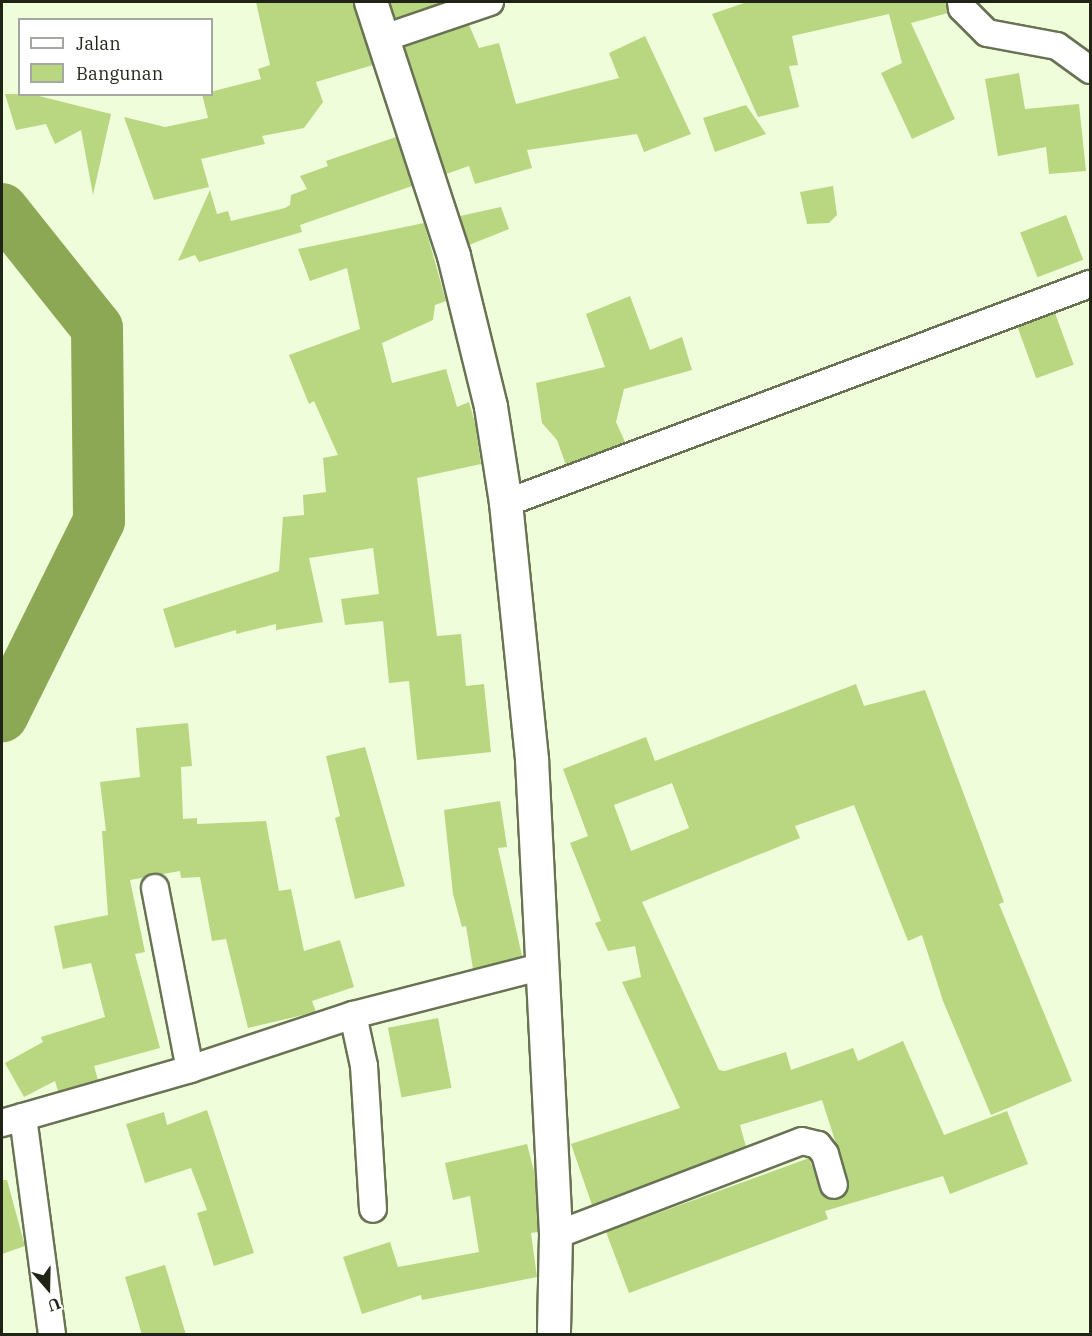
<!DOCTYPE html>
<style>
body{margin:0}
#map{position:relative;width:1092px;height:1336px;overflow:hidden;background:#f0fdda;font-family:"IBM Plex Serif",serif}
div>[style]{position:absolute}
.river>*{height:52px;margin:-26px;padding:0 26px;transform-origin:26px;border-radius:26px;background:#8da854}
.building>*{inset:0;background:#b9d681;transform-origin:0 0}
.roads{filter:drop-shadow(2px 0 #687354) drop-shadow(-2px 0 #687354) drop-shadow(0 2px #687354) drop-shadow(0 -2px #687354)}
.minor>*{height:26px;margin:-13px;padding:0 13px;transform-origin:13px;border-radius:13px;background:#fff}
.tertiary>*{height:32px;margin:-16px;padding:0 16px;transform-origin:16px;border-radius:16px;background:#fff}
span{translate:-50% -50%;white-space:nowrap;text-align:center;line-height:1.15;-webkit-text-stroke:6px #fff;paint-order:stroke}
.frame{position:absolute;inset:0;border:3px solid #1f2417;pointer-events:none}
.legend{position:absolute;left:18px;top:18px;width:195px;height:78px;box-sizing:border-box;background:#fff;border:2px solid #a5a7a2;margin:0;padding:8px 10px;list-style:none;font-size:18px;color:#1f2417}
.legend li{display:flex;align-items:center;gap:12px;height:30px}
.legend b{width:30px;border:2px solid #a5a7a2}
.north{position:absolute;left:18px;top:1258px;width:60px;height:60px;-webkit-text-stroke:4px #fff;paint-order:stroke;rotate:160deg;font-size:16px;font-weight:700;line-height:24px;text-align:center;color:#1f2417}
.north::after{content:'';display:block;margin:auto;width:21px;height:27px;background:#1f2417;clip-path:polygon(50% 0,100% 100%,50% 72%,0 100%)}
</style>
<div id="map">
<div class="river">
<i style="left:2px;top:209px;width:152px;rotate:51.4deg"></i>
<i style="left:97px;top:328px;width:193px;rotate:89.4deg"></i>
<i style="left:99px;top:521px;width:218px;rotate:116.4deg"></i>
</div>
<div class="building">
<i style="clip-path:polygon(256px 2px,353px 2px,373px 65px,316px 82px,323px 102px,304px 128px,262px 136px,265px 144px,201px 159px,209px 187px,154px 200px,124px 117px,165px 127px,208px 118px,202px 94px,261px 79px,258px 69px,270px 65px)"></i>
<i style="clip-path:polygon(390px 2px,445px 2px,395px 18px)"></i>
<i style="clip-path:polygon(747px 2px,946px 2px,948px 13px,911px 23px,955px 119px,912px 139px,881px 73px,902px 63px,889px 14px,792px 36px,798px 65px,789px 66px,799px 107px,758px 117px,712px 14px)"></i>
<i style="clip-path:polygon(469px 25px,479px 48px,499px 43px,516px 104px,619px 78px,609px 53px,645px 36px,691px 134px,644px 152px,637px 134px,527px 150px,532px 168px,475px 184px,469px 166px,446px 174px,405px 47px)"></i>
<i style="clip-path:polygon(1019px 73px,1025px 109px,1079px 104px,1086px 171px,1049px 174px,1046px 147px,998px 156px,985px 79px)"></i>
<i style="clip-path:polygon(5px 94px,31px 94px,111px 114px,93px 195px,81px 130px,55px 144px,46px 124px,16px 130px)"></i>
<i style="clip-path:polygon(746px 105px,766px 134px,715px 152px,703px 118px)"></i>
<i style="clip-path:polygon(396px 137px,412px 186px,300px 225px,302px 232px,199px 262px,195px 255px,178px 261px,210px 190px,217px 214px,228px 211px,231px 221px,285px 208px,290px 205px,291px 195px,307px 189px,300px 176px,328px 166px,326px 161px)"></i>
<i style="clip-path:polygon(833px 186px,837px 215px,829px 223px,807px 224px,800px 192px)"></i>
<i style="clip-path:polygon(501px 207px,509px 229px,469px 245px,460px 216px)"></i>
<i style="left:1066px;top:215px;width:48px;height:49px;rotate:69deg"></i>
<i style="clip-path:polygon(424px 223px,446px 301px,435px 305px,433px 320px,382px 343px,392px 383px,446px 369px,457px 407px,469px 402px,475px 423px,481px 464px,417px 478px,437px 636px,461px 634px,466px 686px,484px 684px,491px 752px,417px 760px,409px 681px,389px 683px,383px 621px,345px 625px,341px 599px,379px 594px,373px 548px,309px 558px,323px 622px,276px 630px,276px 624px,236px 634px,236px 630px,175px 648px,163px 609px,279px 571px,283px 517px,304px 515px,303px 495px,326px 492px,323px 458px,338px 455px,314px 401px,309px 404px,289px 355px,360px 329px,347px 268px,310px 281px,298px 249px)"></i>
<i style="clip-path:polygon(630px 296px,650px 350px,682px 337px,692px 370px,624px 389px,616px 422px,625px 442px,566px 465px,557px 440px,542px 423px,536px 383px,605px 367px,586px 314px)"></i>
<i style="left:1055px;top:313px;width:55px;height:40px;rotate:70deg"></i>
<i style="clip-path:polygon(evenodd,856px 684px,864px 706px,925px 690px,1004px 902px,999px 904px,1072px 1081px,991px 1115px,943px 1001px,922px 935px,908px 941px,854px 805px,795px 826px,800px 838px,642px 902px,719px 1070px,725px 1071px,786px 1052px,791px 1070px,853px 1048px,858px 1061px,903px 1041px,944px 1135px,1007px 1111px,1028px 1164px,950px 1194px,943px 1176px,825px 1211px,828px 1219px,629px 1293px,606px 1232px,809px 1158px,824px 1196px,839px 1199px,845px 1195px,848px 1181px,822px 1100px,740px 1125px,746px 1147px,592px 1205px,571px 1144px,680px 1108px,622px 982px,641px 977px,635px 946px,608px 951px,595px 923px,601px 921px,570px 843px,588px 836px,563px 769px,646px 737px,655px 761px,856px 684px,672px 783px,689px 828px,631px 851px,614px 805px,672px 783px)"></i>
<i style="clip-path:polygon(188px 723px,192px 766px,181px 767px,183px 819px,197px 818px,197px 824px,266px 821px,279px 891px,291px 889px,304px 951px,340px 940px,354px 987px,312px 1001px,316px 1012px,248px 1028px,226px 939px,212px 941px,200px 877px,181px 878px,180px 871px,130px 880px,145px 952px,135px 954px,160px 1048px,94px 1066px,98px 1080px,58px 1091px,55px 1081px,24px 1097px,5px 1063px,43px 1042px,41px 1037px,105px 1017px,91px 963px,63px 969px,54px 926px,108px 915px,102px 831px,106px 831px,100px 782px,140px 777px,136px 728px)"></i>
<i style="clip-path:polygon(365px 747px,405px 886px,355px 899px,335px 818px,340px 816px,326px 756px)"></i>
<i style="clip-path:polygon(500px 801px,507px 847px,498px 848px,522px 956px,473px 969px,466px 926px,462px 927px,453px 894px,444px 810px)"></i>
<i style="left:438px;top:1018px;width:71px;height:51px;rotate:79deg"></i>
<i style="clip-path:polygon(207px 1110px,254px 1253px,214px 1266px,197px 1213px,207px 1210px,191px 1168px,145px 1183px,126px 1124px,164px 1112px,167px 1125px)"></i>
<i style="clip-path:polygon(527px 1144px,535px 1175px,538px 1232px,531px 1233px,537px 1277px,422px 1300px,421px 1295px,362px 1314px,343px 1257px,390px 1242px,398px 1267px,479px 1252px,470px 1196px,453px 1200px,445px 1163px)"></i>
<i style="clip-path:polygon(2px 1180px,7px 1180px,25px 1246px,2px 1254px)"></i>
<i style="clip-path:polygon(165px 1265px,186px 1335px,142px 1335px,125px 1277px)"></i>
</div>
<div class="roads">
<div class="minor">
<i style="left:961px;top:2px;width:6px;rotate:81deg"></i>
<i style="left:962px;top:8px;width:35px;rotate:45deg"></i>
<i style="left:987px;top:33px;width:71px;rotate:10.5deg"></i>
<i style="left:1057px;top:46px;width:41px;rotate:36deg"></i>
<i style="left:384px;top:38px;width:112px;rotate:-18.8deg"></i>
<i style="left:506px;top:503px;width:624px;rotate:-20.56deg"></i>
<i style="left:155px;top:888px;width:184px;rotate:79.1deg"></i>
<i style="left:353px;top:1015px;width:52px;rotate:77.8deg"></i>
<i style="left:364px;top:1066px;width:143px;rotate:86.4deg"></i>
<i style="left:23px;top:1117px;width:219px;rotate:82.4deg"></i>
<i style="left:2px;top:1123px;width:196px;rotate:-16deg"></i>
<i style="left:190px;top:1069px;width:172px;rotate:-18.3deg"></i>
<i style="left:353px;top:1015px;width:193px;rotate:-14.4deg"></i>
<i style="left:556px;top:1235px;width:263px;rotate:-20.9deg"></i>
<i style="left:802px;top:1141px;width:16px;rotate:14deg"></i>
<i style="left:818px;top:1145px;width:11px;rotate:52deg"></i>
<i style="left:825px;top:1154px;width:32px;rotate:74deg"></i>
</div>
<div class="tertiary">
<i style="left:371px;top:2px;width:267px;rotate:71.9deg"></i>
<i style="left:454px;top:256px;width:155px;rotate:76.2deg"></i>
<i style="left:491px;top:407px;width:97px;rotate:81.1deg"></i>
<i style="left:506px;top:503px;width:258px;rotate:84.2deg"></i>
<i style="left:532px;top:760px;width:476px;rotate:87.1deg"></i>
<i style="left:556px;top:1235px;width:99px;rotate:91.2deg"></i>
</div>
</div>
<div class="frame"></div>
<ul class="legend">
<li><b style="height:8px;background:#fff"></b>Jalan</li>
<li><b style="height:16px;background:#b9d681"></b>Bangunan</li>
</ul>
<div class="north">U</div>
</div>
